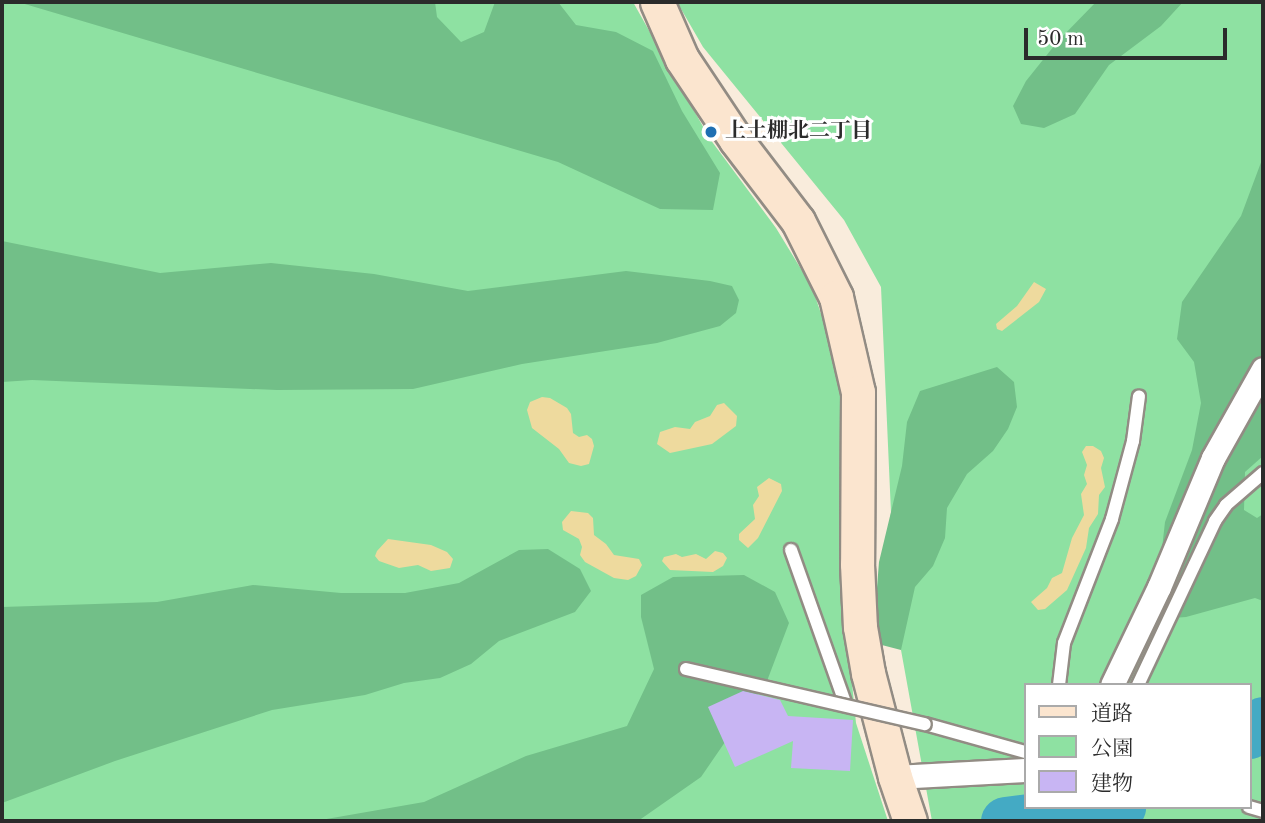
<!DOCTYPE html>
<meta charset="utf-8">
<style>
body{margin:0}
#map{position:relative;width:1265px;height:823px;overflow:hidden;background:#f9ecdc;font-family:"Old Standard TT","Noto Serif JP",serif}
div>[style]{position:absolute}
.green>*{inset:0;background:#8ee1a2}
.forest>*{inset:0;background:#72bf88}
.sand>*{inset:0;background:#eeda9e}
.river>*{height:49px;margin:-24.5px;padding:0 24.5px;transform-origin:24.5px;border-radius:24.5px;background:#44aac4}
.building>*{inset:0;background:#c8b5f3}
.roads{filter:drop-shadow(2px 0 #928c84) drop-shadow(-2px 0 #928c84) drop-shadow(0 2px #928c84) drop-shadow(0 -2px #928c84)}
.lane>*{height:12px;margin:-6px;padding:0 6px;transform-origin:6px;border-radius:6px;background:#fff}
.street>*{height:23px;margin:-11.5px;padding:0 11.5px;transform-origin:11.5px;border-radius:11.5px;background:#fff}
.secondary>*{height:33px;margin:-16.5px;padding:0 16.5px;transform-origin:16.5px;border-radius:16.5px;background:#fbe5cf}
.bridges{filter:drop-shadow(2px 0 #928c84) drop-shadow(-2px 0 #928c84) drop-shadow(0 2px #928c84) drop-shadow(0 -2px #928c84)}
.lane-bridge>*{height:12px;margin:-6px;padding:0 6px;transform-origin:6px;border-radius:6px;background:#fff}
.dots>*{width:19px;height:19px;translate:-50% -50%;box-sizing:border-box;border:4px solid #fff;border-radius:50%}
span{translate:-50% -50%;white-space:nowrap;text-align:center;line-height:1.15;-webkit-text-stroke:6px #fff;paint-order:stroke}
.poi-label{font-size:21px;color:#2b2b2b;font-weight:700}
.left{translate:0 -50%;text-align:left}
.frame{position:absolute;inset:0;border:4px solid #2b2b2b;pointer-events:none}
.legend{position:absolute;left:1024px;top:683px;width:228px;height:126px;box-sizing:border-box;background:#fff;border:2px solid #aaa;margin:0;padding:9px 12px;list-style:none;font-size:21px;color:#2b2b2b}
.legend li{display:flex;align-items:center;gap:14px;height:35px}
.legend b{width:35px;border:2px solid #aaa}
.scale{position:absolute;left:1024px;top:28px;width:203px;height:32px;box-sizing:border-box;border:4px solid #2b2b2b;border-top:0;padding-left:9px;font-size:21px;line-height:24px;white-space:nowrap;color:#2b2b2b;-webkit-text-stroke:5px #fff;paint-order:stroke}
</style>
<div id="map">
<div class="green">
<i style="clip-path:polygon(2px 2px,633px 2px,710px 139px,776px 228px,812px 287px,838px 364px,847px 421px,844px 603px,856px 723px,888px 821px,2px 821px)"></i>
<i style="clip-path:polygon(evenodd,677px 2px,1263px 2px,1263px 821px,932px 821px,901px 650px,881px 584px,891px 513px,881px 287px,844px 220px,703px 47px,677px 2px,1025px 685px,1249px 685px,1249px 807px,1025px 807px,1025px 685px)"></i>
</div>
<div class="forest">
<i style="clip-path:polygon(18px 2px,435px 2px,437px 17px,461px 42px,484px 32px,495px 2px,558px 2px,576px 25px,616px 32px,653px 51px,682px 111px,720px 173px,713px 210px,660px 209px,558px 162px)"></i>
<i style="clip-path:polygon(1096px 2px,1183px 2px,1161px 26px,1109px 65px,1075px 114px,1044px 128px,1021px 124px,1013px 106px,1026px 81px,1058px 41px)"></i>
<i style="clip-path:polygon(1263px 157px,1263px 456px,1245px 472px,1244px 510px,1257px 518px,1263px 514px,1263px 601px,1255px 598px,1186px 617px,1172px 618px,1159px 611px,1158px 584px,1165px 522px,1192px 450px,1201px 403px,1194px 362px,1177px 339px,1182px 302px,1241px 216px)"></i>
<i style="clip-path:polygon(2px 241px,160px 273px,271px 263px,374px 274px,468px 291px,626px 271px,710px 281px,732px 286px,739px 300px,736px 313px,720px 326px,657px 343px,522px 364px,413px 389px,277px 390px,32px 380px,2px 382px)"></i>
<i style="clip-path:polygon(997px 367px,1014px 382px,1017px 407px,1008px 429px,993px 451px,967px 474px,947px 508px,945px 538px,933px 566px,915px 587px,901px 650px,878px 644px,867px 628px,876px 600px,879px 562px,902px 466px,907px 422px,920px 391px)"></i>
<i style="clip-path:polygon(548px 549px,580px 569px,591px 591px,575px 612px,499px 641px,471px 664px,440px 678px,404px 683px,365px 695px,272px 710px,115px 761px,2px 803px,2px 607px,157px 602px,253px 585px,341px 593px,405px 593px,459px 583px,519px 550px)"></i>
<i style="clip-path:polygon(744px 575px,775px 592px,789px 623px,767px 681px,701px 777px,638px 821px,315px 821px,424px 802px,526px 756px,627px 726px,654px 669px,641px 617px,641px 595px,673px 577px)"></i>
</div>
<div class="sand">
<i style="clip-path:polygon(1034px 282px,1046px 289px,1039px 302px,1002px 331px,997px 329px,996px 324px,1017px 306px)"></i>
<i style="clip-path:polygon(542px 397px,550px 398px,567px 408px,571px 414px,573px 433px,579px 437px,587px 435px,592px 439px,594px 446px,589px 464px,581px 466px,569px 463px,559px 449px,532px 428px,527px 410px,530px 402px)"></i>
<i style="clip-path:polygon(724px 403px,737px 416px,736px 426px,712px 444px,670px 453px,657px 444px,660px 432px,675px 427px,690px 429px,695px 422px,710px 416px,717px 405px)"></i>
<i style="clip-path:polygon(1086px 446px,1093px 446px,1101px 451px,1104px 458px,1101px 468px,1105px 487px,1099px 495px,1098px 514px,1089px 528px,1086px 548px,1067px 590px,1045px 609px,1038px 610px,1031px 602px,1047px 588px,1052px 578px,1062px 573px,1072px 538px,1084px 515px,1081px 494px,1087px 484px,1084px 475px,1087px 465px,1082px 452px)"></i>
<i style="clip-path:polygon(769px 478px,781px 484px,782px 491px,758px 538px,748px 548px,739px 540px,739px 534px,755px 519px,753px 505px,759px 496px,757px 487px)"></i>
<i style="clip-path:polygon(571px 511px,588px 513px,593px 518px,594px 535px,606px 544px,614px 555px,639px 559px,642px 565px,636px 576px,628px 580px,614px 578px,585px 562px,580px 555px,582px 547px,579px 539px,563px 530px,562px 522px)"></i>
<i style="clip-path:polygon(388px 539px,431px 545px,447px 552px,453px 559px,450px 568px,431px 571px,418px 565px,399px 568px,379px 561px,375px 556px,377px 551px)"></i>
<i style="clip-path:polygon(715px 551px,723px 553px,727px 558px,723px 566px,713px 572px,670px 570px,662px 561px,664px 557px,676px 554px,682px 557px,696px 554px,706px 559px)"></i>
</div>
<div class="river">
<i style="left:1249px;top:734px;width:19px;rotate:-43deg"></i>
<i style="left:1005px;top:821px;width:117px;rotate:-6.9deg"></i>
</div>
<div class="building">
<i style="clip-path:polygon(743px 691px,780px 700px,788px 716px,853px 720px,850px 771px,791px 768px,793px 741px,735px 767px,708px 707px)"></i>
</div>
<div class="roads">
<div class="lane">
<i style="left:791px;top:550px;width:164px;rotate:70.5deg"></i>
<i style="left:1059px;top:685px;width:42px;rotate:-83.2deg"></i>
<i style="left:1064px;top:643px;width:133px;rotate:-68.8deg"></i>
<i style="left:1112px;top:519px;width:81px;rotate:-74.9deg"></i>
<i style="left:1133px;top:441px;width:45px;rotate:-82.4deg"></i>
<i style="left:1138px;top:685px;width:181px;rotate:-64.8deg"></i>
<i style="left:1215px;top:521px;width:19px;rotate:-55deg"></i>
<i style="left:1226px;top:505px;width:49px;rotate:-40.9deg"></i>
<i style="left:925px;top:724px;width:104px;rotate:15.6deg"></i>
<i style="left:1249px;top:807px;width:15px;rotate:16deg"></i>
</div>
<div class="street">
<i style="left:1112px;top:685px;width:109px;rotate:-64.4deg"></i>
<i style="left:1159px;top:587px;width:140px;rotate:-67.3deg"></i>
<i style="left:1213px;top:458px;width:102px;rotate:-60.7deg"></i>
<i style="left:895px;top:777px;width:130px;rotate:-3.1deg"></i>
</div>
<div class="secondary">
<i style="left:657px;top:2px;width:62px;rotate:66.3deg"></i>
<i style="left:682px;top:59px;width:97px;rotate:56.3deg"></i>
<i style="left:736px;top:140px;width:102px;rotate:52.6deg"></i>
<i style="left:798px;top:221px;width:85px;rotate:63.4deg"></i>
<i style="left:836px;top:297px;width:98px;rotate:77deg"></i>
<i style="left:858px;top:392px;width:172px;rotate:90.3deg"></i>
<i style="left:857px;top:564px;width:63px;rotate:87.3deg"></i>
<i style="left:860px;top:627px;width:47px;rotate:80.1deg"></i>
<i style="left:868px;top:673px;width:107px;rotate:75.4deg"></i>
<i style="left:895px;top:777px;width:46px;rotate:71.2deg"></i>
</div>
</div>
<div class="bridges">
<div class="lane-bridge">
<i style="left:686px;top:669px;width:245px;rotate:13deg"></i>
</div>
</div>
<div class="dots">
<i style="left:711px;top:132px;background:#1f6fb2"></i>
</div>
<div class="poi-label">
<span class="left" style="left:725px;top:132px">上土棚北二丁目</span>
</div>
<div class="frame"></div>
<ul class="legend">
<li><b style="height:9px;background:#fbe5cf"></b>道路</li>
<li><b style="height:19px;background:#8ee1a2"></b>公園</li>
<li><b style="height:19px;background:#c8b5f3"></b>建物</li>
</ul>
<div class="scale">50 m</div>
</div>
